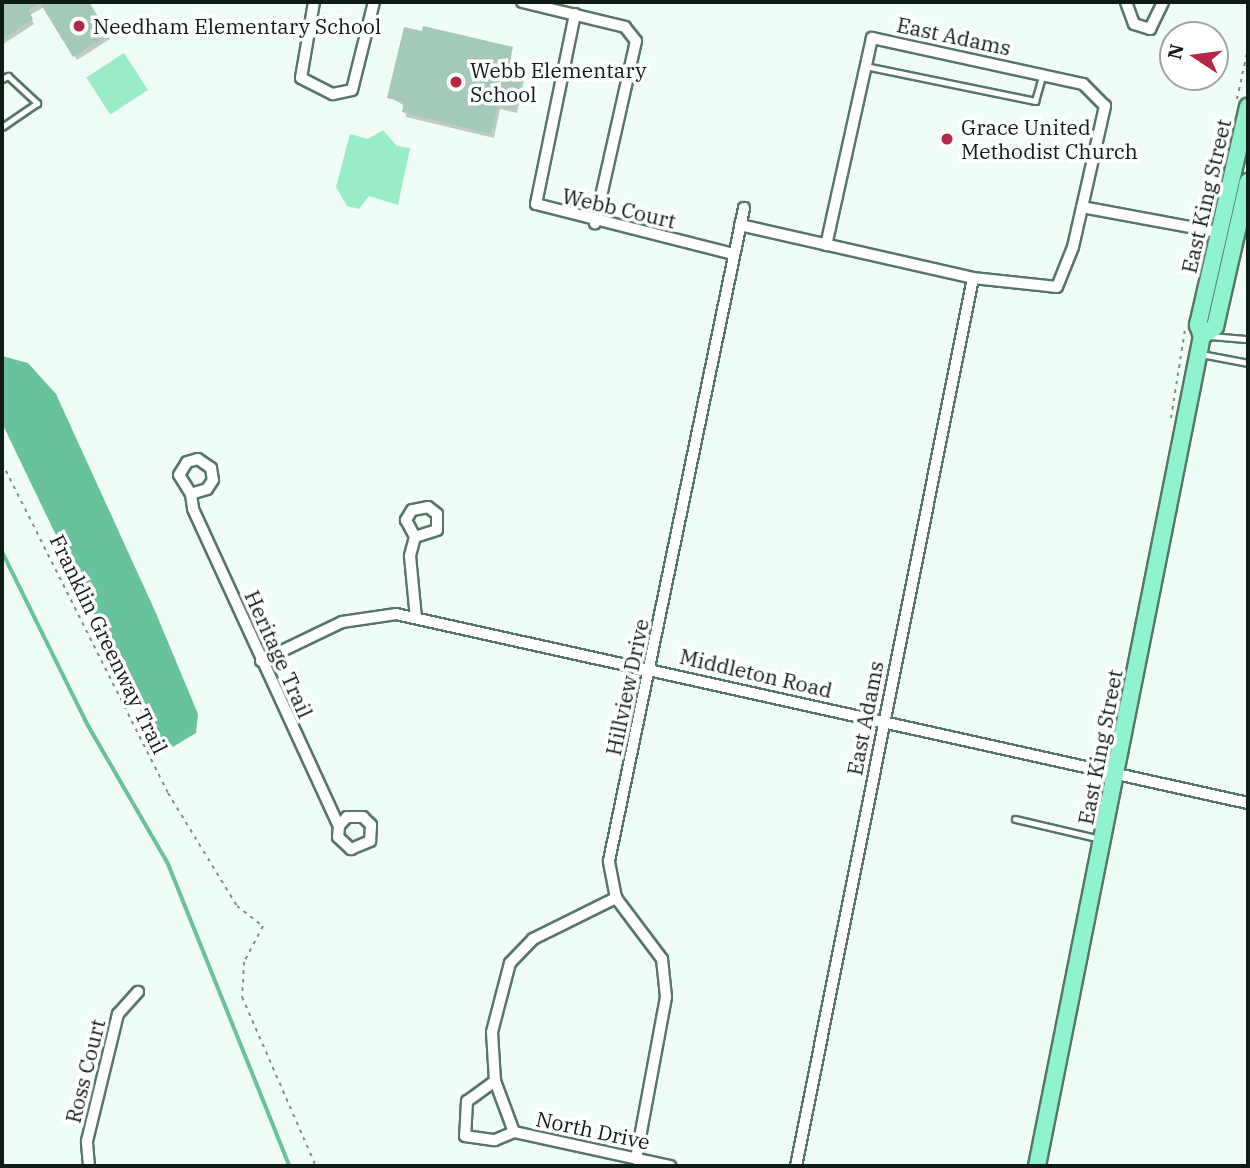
<!DOCTYPE html>
<style>
body{margin:0}
#map{position:relative;width:1250px;height:1168px;overflow:hidden;background:#effdf6;font-family:"IBM Plex Serif",serif}
div>[style]{position:absolute}
.green>*{inset:0;background:#98edc7;transform-origin:0 0}
.water>*{inset:0;background:#68c39c}
.shadow>*{inset:0;background:#0003}
.stream>*{height:3.5px;margin:-1.75px;padding:0 1.75px;transform-origin:1.75px;border-radius:1.75px;background:#68c39c}
.building>*{inset:0;background:#a5c9b7}
.path>*{height:2px;margin-top:-1px;transform-origin:0;background:repeating-linear-gradient(90deg,#818f89 0 3.5px,transparent 0 8.5px)}
.path>.ring{margin:-1px;padding:0;box-sizing:content-box;background:none;border:2px solid #818f89;border-radius:50%}
.roads{filter:drop-shadow(2px 0 #557767) drop-shadow(-2px 0 #557767) drop-shadow(0 2px #557767) drop-shadow(0 -2px #557767)}
.service>*{height:5px;margin:-2.5px;padding:0 2.5px;transform-origin:2.5px;border-radius:2.5px;background:#fff}
.minor>*{height:10px;margin:-5px;padding:0 5px;transform-origin:5px;border-radius:5px;background:#fff}
.primary>*{height:16px;margin:-8px;padding:0 8px;transform-origin:8px;border-radius:8px;background:#90f3d0}
.dots>*{width:19px;height:19px;translate:-50% -50%;box-sizing:border-box;border:4px solid #fff;border-radius:50%}
span{translate:-50% -50%;white-space:nowrap;text-align:center;line-height:1.15;-webkit-text-stroke:7px #fff;paint-order:stroke}
.poi-label{font-size:21px;color:#0e1c16}
.left{translate:0 -50%;text-align:left}
.street-label{font-size:21px;color:#0e1c16}
.frame{position:absolute;inset:0;border:4px solid #0e1c16;pointer-events:none}
.north{position:absolute;left:1159px;top:21px;width:70px;height:70px;box-sizing:border-box;background:#fff;border:2px solid #9fa4a2;border-radius:50%;rotate:283deg;font-size:19px;font-weight:700;line-height:28px;text-align:center;color:#0e1c16}
.north::after{content:'';display:block;margin:auto;width:24px;height:32px;background:#b72646;clip-path:polygon(50% 0,100% 100%,50% 72%,0 100%)}
</style>
<div id="map">
<div class="green">
<i style="left:124px;top:53px;width:44px;height:45px;rotate:57deg"></i>
<i style="clip-path:polygon(383px 130px,397px 146px,410px 148px,398px 205px,369px 196px,359px 209px,347px 206px,336px 187px,350px 134px,368px 139px)"></i>
</div>
<div class="water">
<i style="clip-path:polygon(2px 356px,28px 363px,56px 394px,155px 611px,198px 714px,196px 733px,171px 748px,161px 748px,153px 737px,2px 423px)"></i>
</div>
<div class="shadow">
<i style="clip-path:polygon(2px 2px,87px 2px,110px 39px,77px 60px,44px 7px,30px 15px,34px 24px,2px 45px)"></i>
<i style="clip-path:polygon(512px 48px,510px 73px,524px 80px,517px 113px,500px 109px,494px 138px,406px 117px,405px 106px,389px 97px)"></i>
</div>
<div class="stream">
<i style="left:2px;top:551px;width:194px;rotate:63.7deg"></i>
<i style="left:88px;top:725px;width:160px;rotate:59.9deg"></i>
<i style="left:168px;top:863px;width:327px;rotate:68.1deg"></i>
</div>
<div class="building">
<i style="clip-path:polygon(2px 2px,89px 2px,109px 34px,73px 57px,40px 3px,28px 10px,33px 19px,2px 39px)"></i>
<i style="clip-path:polygon(423px 26px,513px 47px,507px 70px,523px 74px,514px 109px,498px 105px,491px 134px,402px 112px,404px 102px,387px 98px,404px 27px,422px 31px)"></i>
</div>
<div class="path">
<i style="left:1237px;top:99px;width:52px;rotate:-77.8deg"></i>
<i style="left:1171px;top:418px;width:89px;rotate:-81deg"></i>
<i style="left:2px;top:463px;width:369px;rotate:63.3deg"></i>
<i style="left:168px;top:793px;width:132px;rotate:58.6deg"></i>
<i style="left:237px;top:906px;width:33px;rotate:38deg"></i>
<i style="left:263px;top:926px;width:41px;rotate:117.8deg"></i>
<i style="left:244px;top:962px;width:35px;rotate:93deg"></i>
<i style="left:242px;top:997px;width:184px;rotate:66.4deg"></i>
<i style="left:1105px;top:747px;width:8px;rotate:-76deg"></i>
<i style="left:1105px;top:747px;width:4px;rotate:63deg"></i>
<i style="left:1107px;top:751px;width:5px;rotate:158deg"></i>
<i style="left:1102px;top:753px;width:5px;rotate:-101deg"></i>
<i style="left:1101px;top:748px;width:4px;rotate:-14deg"></i>
<i style="left:1096px;top:788px;width:6px;rotate:-81deg"></i>
<i class="ring" style="left:1091px;top:788px;width:6px;height:6px"></i>
</div>
<div class="roads">
<div class="service">
<i style="left:865px;top:66px;width:174px;rotate:11.6deg"></i>
<i style="left:1035px;top:101px;width:26px;rotate:-74deg"></i>
<i style="left:2px;top:79px;width:7px;rotate:-27deg"></i>
<i style="left:8px;top:76px;width:40px;rotate:43deg"></i>
<i style="left:37px;top:103px;width:42px;rotate:145.6deg"></i>
<i style="left:1210px;top:336px;width:38px;rotate:5deg"></i>
<i style="left:1201px;top:354px;width:48px;rotate:10.8deg"></i>
<i style="left:1015px;top:819px;width:87px;rotate:13.2deg"></i>
</div>
<div class="minor">
<i style="left:314px;top:2px;width:77px;rotate:99.7deg"></i>
<i style="left:301px;top:78px;width:36px;rotate:27deg"></i>
<i style="left:333px;top:94px;width:19px;rotate:-12deg"></i>
<i style="left:352px;top:90px;width:91px;rotate:-76deg"></i>
<i style="left:522px;top:2px;width:106px;rotate:13.6deg"></i>
<i style="left:625px;top:27px;width:18px;rotate:52deg"></i>
<i style="left:636px;top:41px;width:187px;rotate:102.7deg"></i>
<i style="left:1126px;top:2px;width:23px;rotate:70deg"></i>
<i style="left:1134px;top:24px;width:17px;rotate:17deg"></i>
<i style="left:1150px;top:29px;width:30px;rotate:-64deg"></i>
<i style="left:575px;top:14px;width:194px;rotate:101.6deg"></i>
<i style="left:536px;top:204px;width:203px;rotate:14.2deg"></i>
<i style="left:1082px;top:207px;width:142px;rotate:10.5deg"></i>
<i style="left:740px;top:225px;width:239px;rotate:12.8deg"></i>
<i style="left:973px;top:278px;width:84px;rotate:6.1deg"></i>
<i style="left:1057px;top:287px;width:43px;rotate:-68.2deg"></i>
<i style="left:1073px;top:247px;width:145px;rotate:-77.2deg"></i>
<i style="left:1105px;top:106px;width:31px;rotate:-135deg"></i>
<i style="left:1083px;top:84px;width:216px;rotate:-167.7deg"></i>
<i style="left:872px;top:38px;width:212px;rotate:102.5deg"></i>
<i style="left:191px;top:494px;width:22px;rotate:-122deg"></i>
<i style="left:179px;top:475px;width:15px;rotate:-58deg"></i>
<i style="left:187px;top:462px;width:11px;rotate:-15deg"></i>
<i style="left:198px;top:459px;width:16px;rotate:35deg"></i>
<i style="left:211px;top:468px;width:12px;rotate:81deg"></i>
<i style="left:213px;top:480px;width:11px;rotate:124deg"></i>
<i style="left:207px;top:489px;width:17px;rotate:163deg"></i>
<i style="left:191px;top:494px;width:15px;rotate:82deg"></i>
<i style="left:193px;top:509px;width:349px;rotate:65.3deg"></i>
<i style="left:339px;top:826px;width:11px;rotate:95deg"></i>
<i style="left:338px;top:837px;width:18px;rotate:43deg"></i>
<i style="left:351px;top:849px;width:21px;rotate:-23deg"></i>
<i style="left:370px;top:841px;width:16px;rotate:-86deg"></i>
<i style="left:371px;top:825px;width:11px;rotate:-135deg"></i>
<i style="left:363px;top:817px;width:16px;rotate:180deg"></i>
<i style="left:347px;top:817px;width:12px;rotate:132deg"></i>
<i style="left:415px;top:537px;width:23px;rotate:-18deg"></i>
<i style="left:437px;top:530px;width:16px;rotate:-90deg"></i>
<i style="left:437px;top:514px;width:11px;rotate:-142deg"></i>
<i style="left:428px;top:507px;width:16px;rotate:169deg"></i>
<i style="left:412px;top:510px;width:12px;rotate:121deg"></i>
<i style="left:406px;top:520px;width:19px;rotate:62deg"></i>
<i style="left:415px;top:537px;width:20px;rotate:105deg"></i>
<i style="left:410px;top:556px;width:62px;rotate:84.5deg"></i>
<i style="left:261px;top:661px;width:90px;rotate:-25.7deg"></i>
<i style="left:342px;top:622px;width:55px;rotate:-8.4deg"></i>
<i style="left:396px;top:614px;width:873px;rotate:12.51deg"></i>
<i style="left:495px;top:1081px;width:34px;rotate:144deg"></i>
<i style="left:467px;top:1101px;width:35px;rotate:93deg"></i>
<i style="left:465px;top:1136px;width:30px;rotate:8deg"></i>
<i style="left:495px;top:1140px;width:21px;rotate:-23deg"></i>
<i style="left:514px;top:1132px;width:54px;rotate:-110.4deg"></i>
<i style="left:495px;top:1081px;width:49px;rotate:-93.5deg"></i>
<i style="left:492px;top:1032px;width:71px;rotate:-75.4deg"></i>
<i style="left:510px;top:963px;width:33px;rotate:-46deg"></i>
<i style="left:533px;top:939px;width:93px;rotate:-26.3deg"></i>
<i style="left:514px;top:1132px;width:160px;rotate:12.3deg"></i>
<i style="left:636px;top:1159px;width:165px;rotate:-79.5deg"></i>
<i style="left:666px;top:997px;width:38px;rotate:-96deg"></i>
<i style="left:662px;top:959px;width:76px;rotate:-127deg"></i>
<i style="left:616px;top:898px;width:38px;rotate:-101deg"></i>
<i style="left:609px;top:861px;width:667px;rotate:-78.32deg"></i>
<i style="left:89px;top:1166px;width:25px;rotate:-95deg"></i>
<i style="left:87px;top:1141px;width:131px;rotate:-76.3deg"></i>
<i style="left:118px;top:1014px;width:30px;rotate:-48deg"></i>
<i style="left:796px;top:1166px;width:905px;rotate:-78.73deg"></i>
</div>
<div class="primary">
<i style="left:1202px;top:336px;width:16px;rotate:-35deg"></i>
<i style="left:1215px;top:327px;width:149px;rotate:-77.2deg"></i>
<i style="left:1037px;top:1166px;width:846px;rotate:-78.76deg"></i>
<i style="left:1202px;top:336px;width:12px;rotate:-110deg"></i>
<i style="left:1198px;top:325px;width:224px;rotate:-77.1deg"></i>
</div>
</div>
<div class="dots">
<i style="left:79px;top:26px;background:#b72646"></i>
<i style="left:456px;top:82px;background:#b72646"></i>
<i style="left:947px;top:139px;background:#b72646"></i>
</div>
<div class="poi-label">
<span class="left" style="left:93px;top:26px">Needham Elementary School</span>
<span class="left" style="left:470px;top:82px">Webb Elementary<br>School</span>
<span class="left" style="left:961px;top:139px">Grace United<br>Methodist Church</span>
</div>
<div class="street-label">
<span style="left:954px;top:36px;rotate:12deg">East Adams</span>
<span style="left:1206px;top:196px;rotate:-77deg">East King Street</span>
<span style="left:619px;top:208px;rotate:13deg">Webb Court</span>
<span style="left:109px;top:644px;rotate:64deg">Franklin Greenway Trail</span>
<span style="left:279px;top:654px;rotate:66deg">Heritage Trail</span>
<span style="left:756px;top:673px;rotate:13deg">Middleton Road</span>
<span style="left:627px;top:687px;rotate:-78deg">Hillview Drive</span>
<span style="left:865px;top:718px;rotate:-79deg">East Adams</span>
<span style="left:1100px;top:747px;rotate:-79deg">East King Street</span>
<span style="left:85px;top:1071px;rotate:-76deg">Ross Court</span>
<span style="left:593px;top:1130px;rotate:12deg">North Drive</span>
</div>
<div class="frame"></div>
<div class="north">N</div>
</div>
